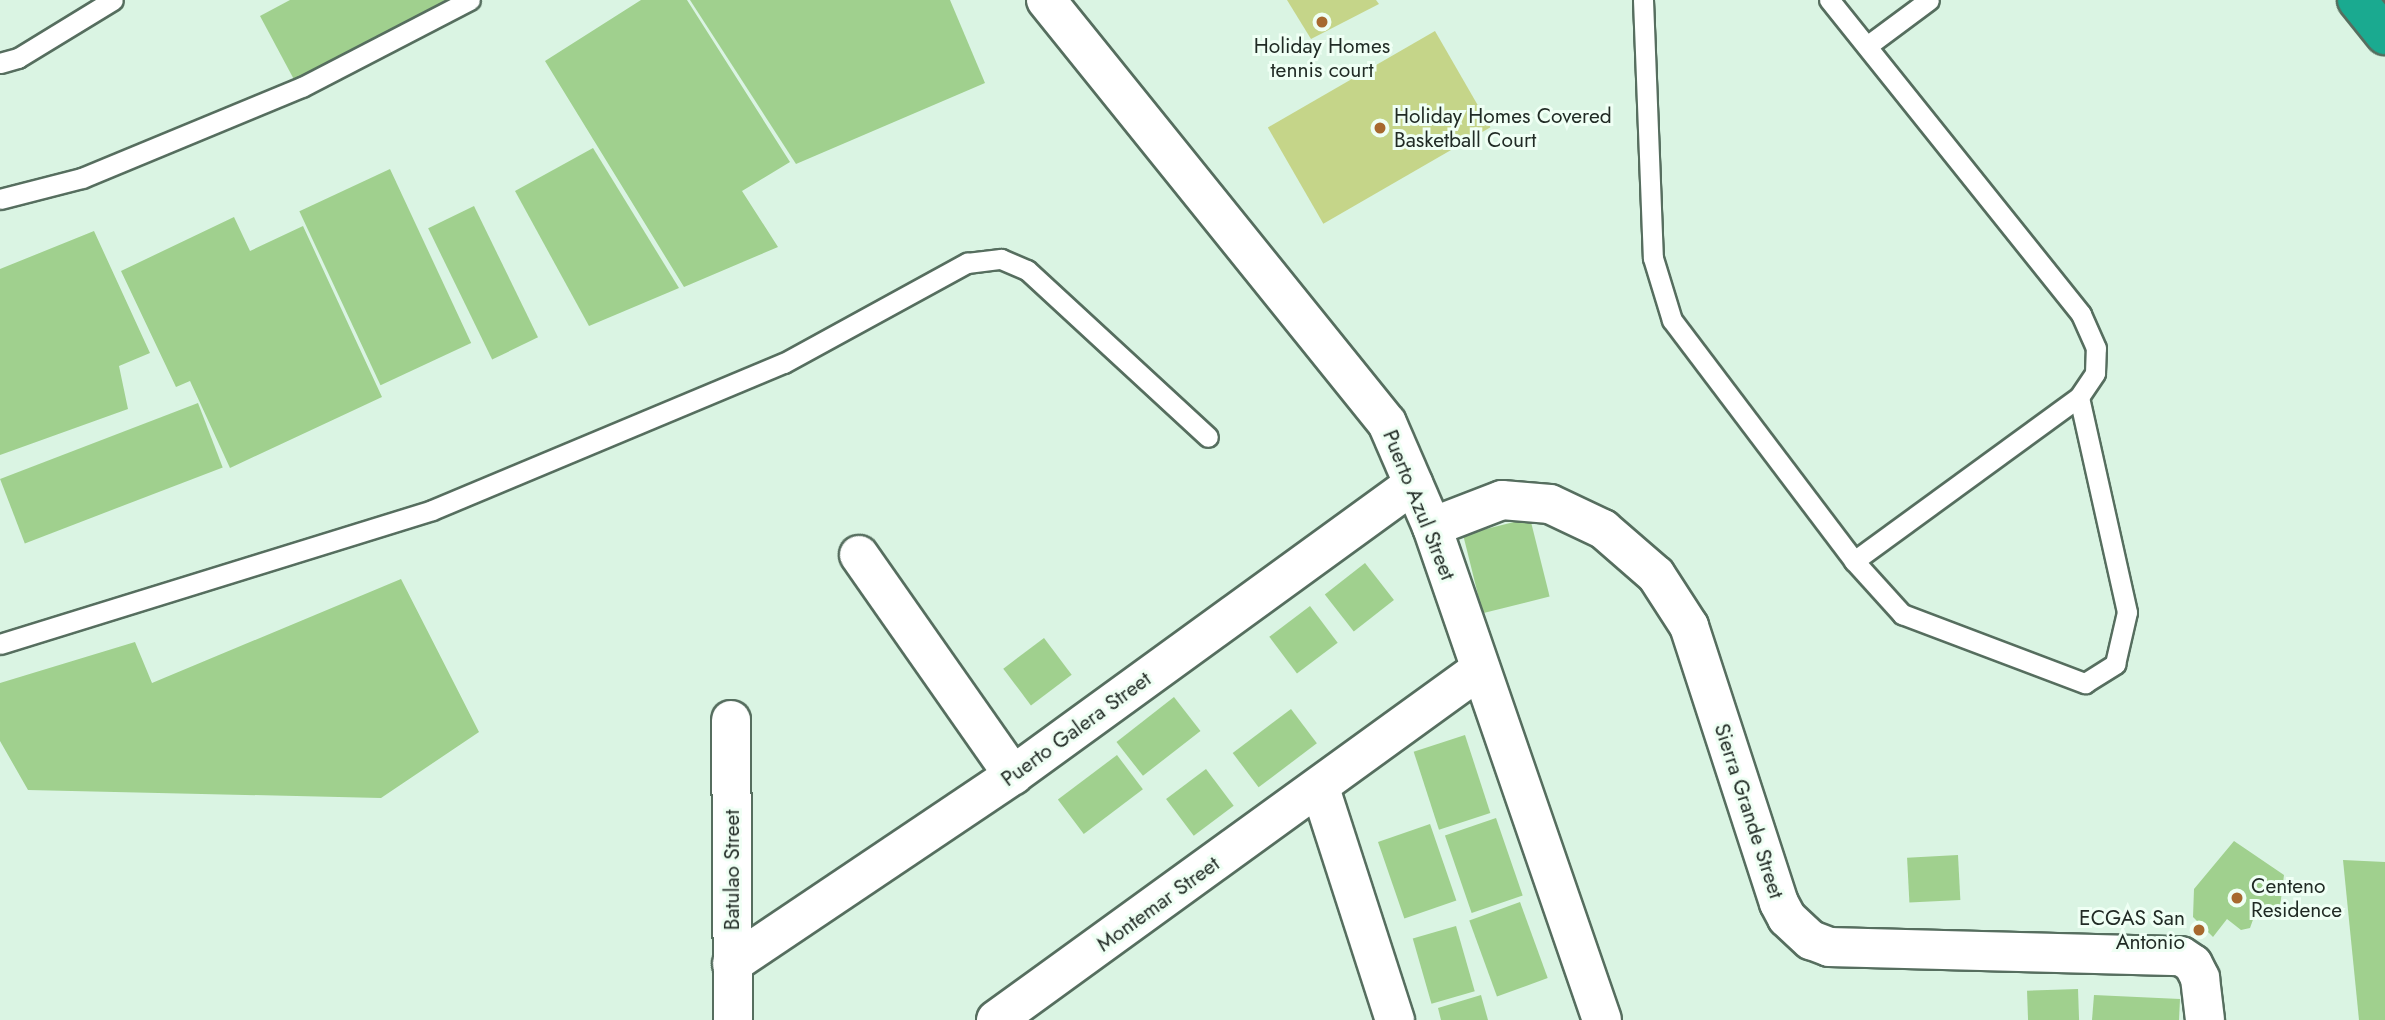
<!DOCTYPE html>
<style>
body{margin:0}
#map{position:relative;width:2385px;height:1020px;overflow:hidden;background:#daf4e3;font-family:Jost,sans-serif}
div>[style]{position:absolute}
.green>*{inset:0;background:#c5d589;transform-origin:0 0}
.building>*{inset:0;background:#a0d08e;transform-origin:0 0}
.roads{filter:drop-shadow(2px 0 #566e5f) drop-shadow(-2px 0 #566e5f) drop-shadow(0 2px #566e5f) drop-shadow(0 -2px #566e5f)}
.service>*{height:19px;margin:-9.5px;padding:0 9.5px;transform-origin:9.5px;border-radius:9.5px;background:#fff}
.minor>*{height:38px;margin:-19px;padding:0 19px;transform-origin:19px;border-radius:19px;background:#fff}
.motorway>*{height:38px;margin:-19px;padding:0 19px;transform-origin:19px;border-radius:19px;background:#1aaa90}
.dots>*{width:19px;height:19px;translate:-50% -50%;box-sizing:border-box;border:4px solid #effff4;border-radius:50%}
span{translate:-50% -50%;white-space:nowrap;text-align:center;line-height:1.15;-webkit-text-stroke:6px #effff4;paint-order:stroke}
.poi-label{font-size:21px;color:#212b25}
.left{translate:0 -50%;text-align:left}
.right{translate:-100% -50%;text-align:right}
.street-label{font-size:21px;color:#212b25}
</style>
<div id="map">
<div class="green">
<i style="clip-path:polygon(1287px 0,1376px 0,1379px 4px,1311px 39px)"></i>
<i style="left:1435px;top:31px;width:111px;height:193px;rotate:60deg"></i>
</div>
<div class="building">
<i style="clip-path:polygon(290px 0,459px 0,298px 87px,260px 16px)"></i>
<i style="clip-path:polygon(641px 0,687px 0,790px 162px,742px 191px,778px 247px,684px 287px,545px 61px)"></i>
<i style="clip-path:polygon(690px 0,950px 0,985px 83px,796px 164px)"></i>
<i style="clip-path:polygon(593px 148px,679px 288px,589px 326px,515px 191px)"></i>
<i style="left:390px;top:169px;width:192px;height:100px;rotate:65deg"></i>
<i style="left:474px;top:206px;width:146px;height:51px;rotate:64deg"></i>
<i style="clip-path:polygon(234px 217px,250px 251px,303px 226px,382px 397px,230px 468px,190px 381px,176px 387px,121px 271px)"></i>
<i style="clip-path:polygon(94px 231px,150px 353px,119px 366px,128px 409px,0 455px,0 269px)"></i>
<i style="left:198px;top:403px;width:69px;height:212px;rotate:69deg"></i>
<i style="left:1530px;top:518px;width:81px;height:69px;rotate:76deg"></i>
<i style="left:1365px;top:563px;width:47px;height:51px;rotate:52deg"></i>
<i style="clip-path:polygon(401px 579px,479px 732px,381px 798px,28px 790px,0 741px,0 683px,135px 642px,152px 683px)"></i>
<i style="left:1310px;top:606px;width:46px;height:51px;rotate:53deg"></i>
<i style="left:1044px;top:638px;width:46px;height:51px;rotate:53deg"></i>
<i style="left:1174px;top:697px;width:43px;height:73px;rotate:52deg"></i>
<i style="left:1291px;top:709px;width:43px;height:73px;rotate:53deg"></i>
<i style="left:1465px;top:735px;width:82px;height:54px;rotate:72deg"></i>
<i style="left:1117px;top:755px;width:43px;height:74px;rotate:53deg"></i>
<i style="left:1206px;top:769px;width:46px;height:50px;rotate:53deg"></i>
<i style="left:1496px;top:818px;width:82px;height:54px;rotate:71deg"></i>
<i style="left:1430px;top:824px;width:81px;height:55px;rotate:71deg"></i>
<i style="clip-path:polygon(2234px 841px,2284px 875px,2280px 907px,2270px 914px,2255px 914px,2250px 928px,2241px 930px,2227px 919px,2213px 937px,2193px 917px,2194px 889px)"></i>
<i style="left:1958px;top:855px;width:45px;height:51px;rotate:87deg"></i>
<i style="clip-path:polygon(2343px 860px,2385px 862px,2385px 1020px,2359px 1020px)"></i>
<i style="left:1520px;top:902px;width:81px;height:54px;rotate:70deg"></i>
<i style="left:1456px;top:926px;width:68px;height:45px;rotate:74deg"></i>
<i style="left:2078px;top:989px;width:31px;height:51px;rotate:88deg"></i>
<i style="clip-path:polygon(1481px 995px,1488px 1020px,1441px 1020px,1438px 1008px)"></i>
<i style="clip-path:polygon(2094px 995px,2180px 999px,2179px 1020px,2092px 1020px)"></i>
</div>
<div class="roads">
<div class="service">
<i style="left:1643px;top:0;width:258px;rotate:87.8deg"></i>
<i style="left:1653px;top:258px;width:65px;rotate:73deg"></i>
<i style="left:1672px;top:320px;width:302px;rotate:52.9deg"></i>
<i style="left:1854px;top:561px;width:72px;rotate:47.8deg"></i>
<i style="left:1902px;top:614px;width:196px;rotate:20.7deg"></i>
<i style="left:2085px;top:683px;width:36px;rotate:-32deg"></i>
<i style="left:2115px;top:664px;width:53px;rotate:-77deg"></i>
<i style="left:2127px;top:612px;width:220px;rotate:-102.6deg"></i>
<i style="left:2079px;top:397px;width:29px;rotate:-56deg"></i>
<i style="left:2095px;top:373px;width:25px;rotate:-88deg"></i>
<i style="left:2096px;top:348px;width:37px;rotate:-114deg"></i>
<i style="left:2081px;top:314px;width:403px;rotate:-128.7deg"></i>
<i style="left:1867px;top:46px;width:77px;rotate:-36.6deg"></i>
<i style="left:0;top:63px;width:19px;rotate:-16deg"></i>
<i style="left:18px;top:58px;width:111px;rotate:-31.4deg"></i>
<i style="left:0;top:199px;width:85px;rotate:-14.4deg"></i>
<i style="left:82px;top:178px;width:238px;rotate:-22.5deg"></i>
<i style="left:302px;top:87px;width:189px;rotate:-27.4deg"></i>
<i style="left:1854px;top:561px;width:278px;rotate:-36.1deg"></i>
<i style="left:0;top:644px;width:452px;rotate:-17.2deg"></i>
<i style="left:432px;top:510px;width:381px;rotate:-22.7deg"></i>
<i style="left:784px;top:363px;width:209px;rotate:-28.7deg"></i>
<i style="left:967px;top:263px;width:34px;rotate:-7deg"></i>
<i style="left:1001px;top:259px;width:28px;rotate:23deg"></i>
<i style="left:1027px;top:270px;width:246px;rotate:42.7deg"></i>
</div>
<div class="minor">
<i style="left:1046px;top:0;width:543px;rotate:51.13deg"></i>
<i style="left:1387px;top:423px;width:113px;rotate:66.6deg"></i>
<i style="left:1432px;top:527px;width:521px;rotate:70.97deg"></i>
<i style="left:1432px;top:527px;width:75px;rotate:-21.1deg"></i>
<i style="left:1502px;top:500px;width:48px;rotate:4.8deg"></i>
<i style="left:1550px;top:504px;width:59px;rotate:25.3deg"></i>
<i style="left:1603px;top:529px;width:70px;rotate:41deg"></i>
<i style="left:1656px;top:575px;width:61px;rotate:57.1deg"></i>
<i style="left:1689px;top:626px;width:291px;rotate:72deg"></i>
<i style="left:1779px;top:903px;width:17px;rotate:62deg"></i>
<i style="left:1787px;top:918px;width:33px;rotate:43deg"></i>
<i style="left:1811px;top:940px;width:19px;rotate:21deg"></i>
<i style="left:1829px;top:947px;width:352px;rotate:1.5deg"></i>
<i style="left:2181px;top:956px;width:14px;rotate:34deg"></i>
<i style="left:2193px;top:964px;width:16px;rotate:63deg"></i>
<i style="left:2200px;top:978px;width:42px;rotate:83.2deg"></i>
<i style="left:859px;top:555px;width:269px;rotate:55deg"></i>
<i style="left:731px;top:720px;width:300px;rotate:89.6deg"></i>
<i style="left:1320px;top:788px;width:244px;rotate:72.1deg"></i>
<i style="left:732px;top:964px;width:339px;rotate:-33.9deg"></i>
<i style="left:1013px;top:775px;width:495px;rotate:-36deg"></i>
<i style="left:996px;top:1020px;width:596px;rotate:-35.93deg"></i>
</div>
<div class="motorway">
<i style="left:2357px;top:0;width:45px;rotate:51.3deg"></i>
</div>
</div>
<div class="dots">
<i style="left:1322px;top:22px;background:#a7692f"></i>
<i style="left:1380px;top:128px;background:#a7692f"></i>
<i style="left:2237px;top:898px;background:#a7692f"></i>
<i style="left:2199px;top:930px;background:#a7692f"></i>
</div>
<div class="poi-label">
<span style="left:1322px;top:58px">Holiday Homes<br>tennis court</span>
<span class="left" style="left:1394px;top:128px">Holiday Homes Covered<br>Basketball Court</span>
<span class="left" style="left:2251px;top:898px">Centeno<br>Residence</span>
<span class="right" style="left:2185px;top:930px">ECGAS San<br>Antonio</span>
</div>
<div class="street-label">
<span style="left:1419px;top:505px;rotate:68deg">Puerto Azul Street</span>
<span style="left:1076px;top:729px;rotate:-36deg">Puerto Galera Street</span>
<span style="left:1749px;top:811px;rotate:72deg">Sierra Grande Street</span>
<span style="left:732px;top:870px;rotate:-90deg">Batulao Street</span>
<span style="left:1158px;top:904px;rotate:-36deg">Montemar Street</span>
</div>
</div>
